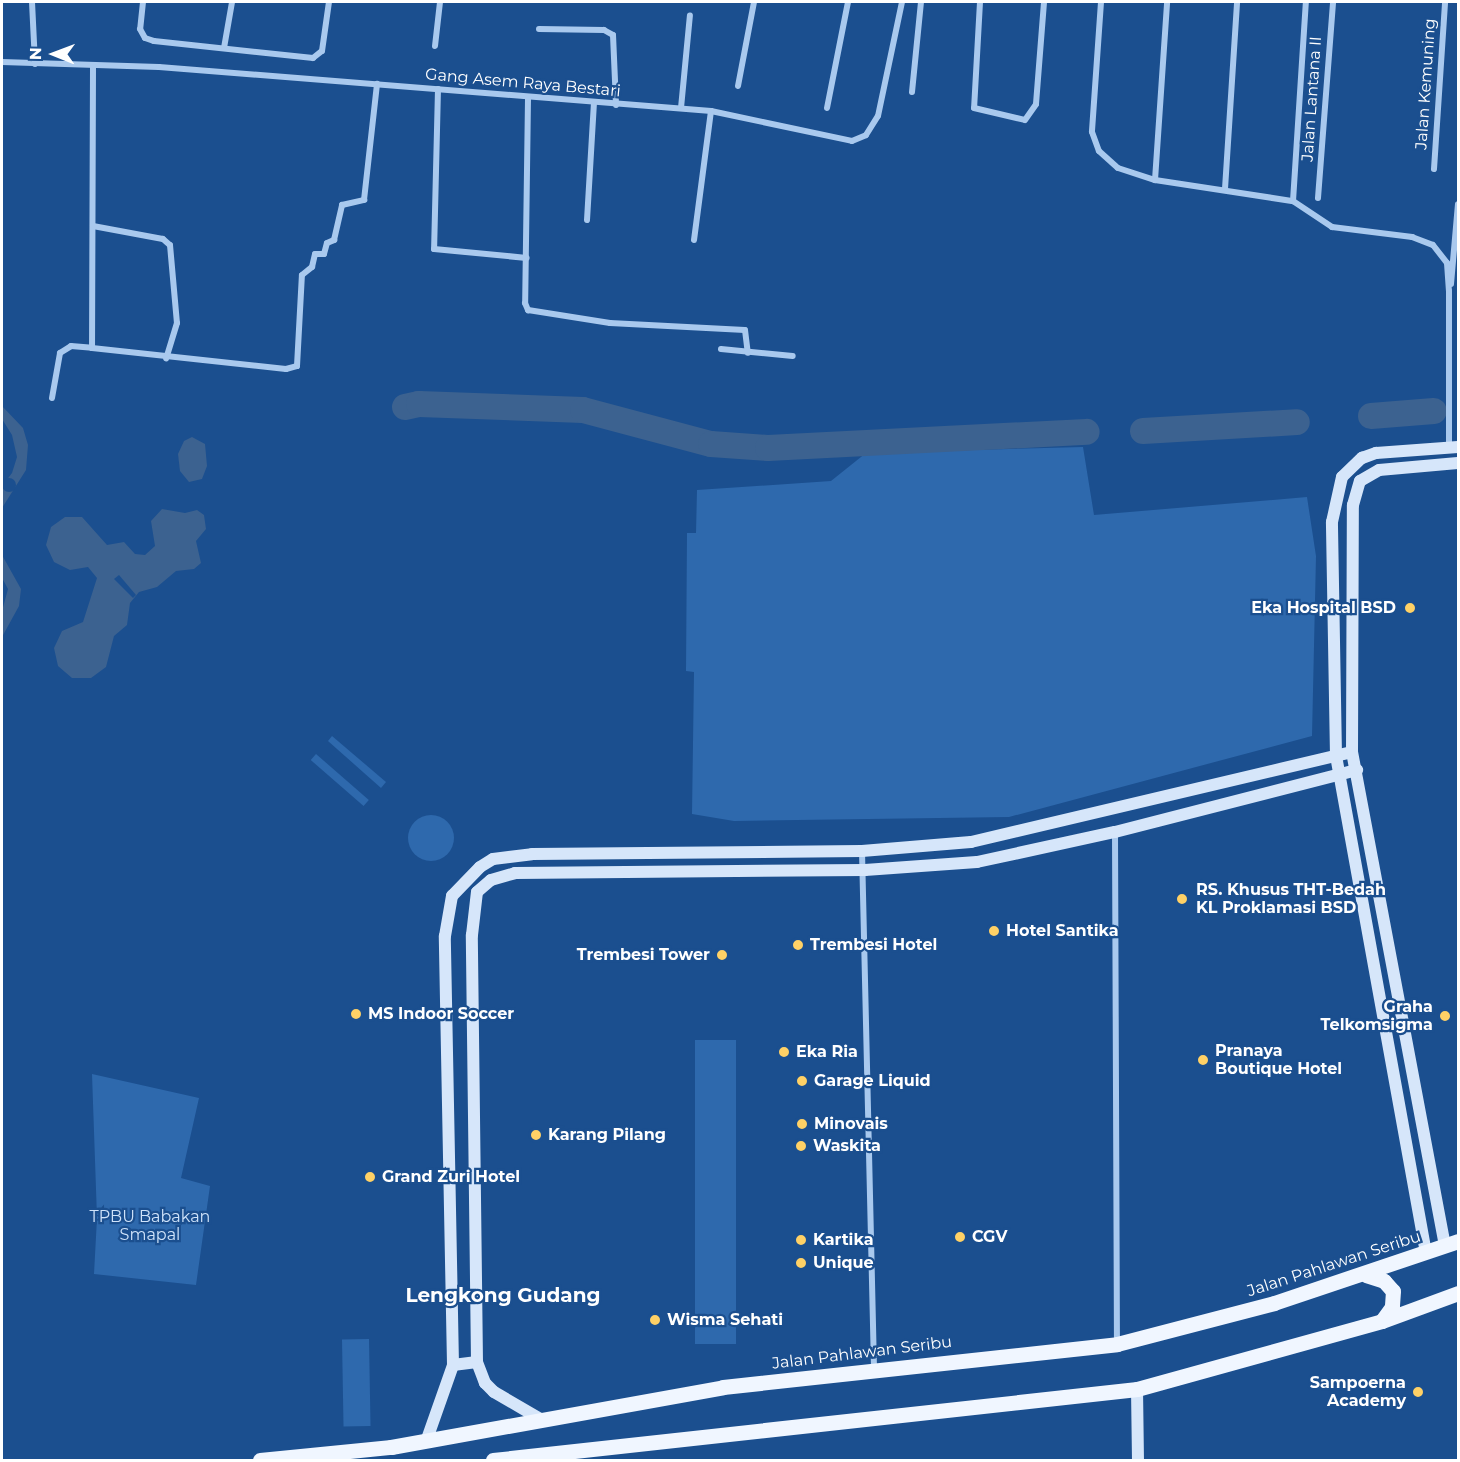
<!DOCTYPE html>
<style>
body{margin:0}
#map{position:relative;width:1460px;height:1462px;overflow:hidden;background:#1b4f8f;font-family:Montserrat,sans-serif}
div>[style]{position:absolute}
.green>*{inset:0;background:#2e69ad;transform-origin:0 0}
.round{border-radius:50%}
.water>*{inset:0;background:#3c6290}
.pier>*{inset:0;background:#1b4f8f}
.river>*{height:26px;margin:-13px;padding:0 13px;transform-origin:13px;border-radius:13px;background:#3c6290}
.street>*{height:6px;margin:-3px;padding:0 3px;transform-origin:3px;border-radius:3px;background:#a9c9ee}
.secondary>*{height:12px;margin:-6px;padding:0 6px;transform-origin:6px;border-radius:6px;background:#d6e6fa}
.primary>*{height:15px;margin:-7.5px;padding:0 7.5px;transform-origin:7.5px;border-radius:7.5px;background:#f0f6ff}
.dots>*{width:16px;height:16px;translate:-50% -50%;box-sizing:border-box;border:3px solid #1b4f8f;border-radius:50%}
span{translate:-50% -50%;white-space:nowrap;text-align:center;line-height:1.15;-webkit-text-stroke:4.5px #1b4f8f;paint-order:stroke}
.street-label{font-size:16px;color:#fff}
.poi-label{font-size:16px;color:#fff;font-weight:700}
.right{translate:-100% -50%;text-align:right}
.left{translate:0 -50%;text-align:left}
.park-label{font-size:16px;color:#cfe3fa}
.quarter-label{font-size:20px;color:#fff;font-weight:700}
.frame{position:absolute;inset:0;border:3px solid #fff;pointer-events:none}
.north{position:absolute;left:24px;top:24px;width:60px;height:60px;-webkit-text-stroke:4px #1b4f8f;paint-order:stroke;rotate:271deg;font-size:16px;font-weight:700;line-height:24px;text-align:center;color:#fff}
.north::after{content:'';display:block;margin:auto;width:21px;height:27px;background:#fff;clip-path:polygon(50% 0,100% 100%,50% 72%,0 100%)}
</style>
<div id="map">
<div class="green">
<i style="clip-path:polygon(1083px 447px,1094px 515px,1307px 497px,1316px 556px,1312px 736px,1009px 817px,734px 821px,692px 814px,694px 672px,686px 671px,687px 533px,696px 533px,697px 490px,831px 481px,866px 453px)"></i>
<i style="clip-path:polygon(332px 736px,386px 782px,381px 788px,328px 741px)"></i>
<i style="left:316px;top:754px;width:70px;height:8px;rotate:41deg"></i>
<i class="round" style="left:408px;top:815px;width:46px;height:46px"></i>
<i style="left:695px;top:1040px;width:41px;height:304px"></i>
<i style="clip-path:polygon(92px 1074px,199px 1098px,181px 1178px,210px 1186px,196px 1285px,94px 1274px,97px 1218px)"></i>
<i style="left:369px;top:1339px;width:87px;height:27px;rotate:89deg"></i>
</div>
<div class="water">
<i style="clip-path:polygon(2px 406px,23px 428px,28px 445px,26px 470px,2px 508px,2px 486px,12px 473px,17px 457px,12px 435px,2px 419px)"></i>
<i style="clip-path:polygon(192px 437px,205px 444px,207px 466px,202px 479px,189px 482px,180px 471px,178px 454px,184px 441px)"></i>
<i style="clip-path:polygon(162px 509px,185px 513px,197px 510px,204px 515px,206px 529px,196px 541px,201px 563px,194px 569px,176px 571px,157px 587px,139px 592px,130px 603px,127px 625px,114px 636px,106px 667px,91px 678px,72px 678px,58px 666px,54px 648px,62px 631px,83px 622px,97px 578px,88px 567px,70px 570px,54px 562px,46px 545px,51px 527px,65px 517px,82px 517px,107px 545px,124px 542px,135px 554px,145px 555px,155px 546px,151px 521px)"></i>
<i style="clip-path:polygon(2px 555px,21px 589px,19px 606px,2px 637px,2px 611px,8px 589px,2px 578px)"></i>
</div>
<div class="pier">
<i class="round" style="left:2px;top:478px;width:14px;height:14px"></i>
<i style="clip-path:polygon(119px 575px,136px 595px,133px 598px,114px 579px)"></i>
</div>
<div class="river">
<i style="left:405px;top:407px;width:14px;rotate:-12deg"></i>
<i style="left:419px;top:404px;width:164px;rotate:2.1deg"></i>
<i style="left:583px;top:410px;width:132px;rotate:14.9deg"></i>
<i style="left:711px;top:444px;width:57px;rotate:4deg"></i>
<i style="left:768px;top:448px;width:319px;rotate:-2.9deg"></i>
<i style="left:1371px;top:416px;width:63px;rotate:-4.5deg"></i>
<i style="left:1143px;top:431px;width:154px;rotate:-3.3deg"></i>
</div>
<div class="street">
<i style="left:32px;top:2px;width:62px;rotate:87.2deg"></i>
<i style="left:143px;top:2px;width:27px;rotate:96deg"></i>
<i style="left:140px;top:29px;width:10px;rotate:61deg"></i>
<i style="left:145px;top:38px;width:9px;rotate:18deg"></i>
<i style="left:154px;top:41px;width:160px;rotate:6.1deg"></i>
<i style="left:313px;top:58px;width:11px;rotate:-38deg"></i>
<i style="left:322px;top:51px;width:49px;rotate:-81.9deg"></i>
<i style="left:980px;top:2px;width:106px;rotate:93.2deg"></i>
<i style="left:974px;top:108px;width:52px;rotate:13.2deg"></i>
<i style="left:1025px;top:120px;width:19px;rotate:-55deg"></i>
<i style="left:1036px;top:104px;width:102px;rotate:-85.5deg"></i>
<i style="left:1101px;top:2px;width:130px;rotate:94deg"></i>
<i style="left:1092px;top:132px;width:20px;rotate:70deg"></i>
<i style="left:1099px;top:151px;width:25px;rotate:42deg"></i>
<i style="left:1118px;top:168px;width:39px;rotate:18deg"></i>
<i style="left:1155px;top:180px;width:140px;rotate:8.7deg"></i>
<i style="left:1293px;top:201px;width:47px;rotate:33.7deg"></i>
<i style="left:1332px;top:227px;width:81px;rotate:7.1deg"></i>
<i style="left:1412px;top:237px;width:22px;rotate:21deg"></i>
<i style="left:1433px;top:245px;width:23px;rotate:52deg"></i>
<i style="left:1447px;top:263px;width:28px;rotate:86deg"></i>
<i style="left:1449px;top:291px;width:156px;rotate:90deg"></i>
<i style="left:539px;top:29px;width:65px;rotate:0.9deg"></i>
<i style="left:604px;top:30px;width:10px;rotate:29deg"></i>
<i style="left:613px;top:35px;width:70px;rotate:87.5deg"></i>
<i style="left:435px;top:46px;width:44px;rotate:-83.5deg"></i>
<i style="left:224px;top:48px;width:47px;rotate:-80.1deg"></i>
<i style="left:2px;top:62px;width:157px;rotate:1.8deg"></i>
<i style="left:159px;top:67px;width:554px;rotate:4.56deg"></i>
<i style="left:711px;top:111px;width:144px;rotate:12deg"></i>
<i style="left:852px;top:141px;width:15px;rotate:-23deg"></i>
<i style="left:866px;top:135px;width:22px;rotate:-58deg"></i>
<i style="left:878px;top:116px;width:116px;rotate:-78.1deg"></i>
<i style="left:93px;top:67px;width:281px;rotate:90.2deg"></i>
<i style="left:92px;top:348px;width:195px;rotate:6.2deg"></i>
<i style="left:286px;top:369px;width:11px;rotate:-15deg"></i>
<i style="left:297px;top:366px;width:91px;rotate:-86.9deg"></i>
<i style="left:302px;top:275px;width:13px;rotate:-39deg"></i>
<i style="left:312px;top:267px;width:13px;rotate:-77deg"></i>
<i style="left:315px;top:254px;width:9px"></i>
<i style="left:324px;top:254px;width:11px;rotate:-75deg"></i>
<i style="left:327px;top:243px;width:8px;rotate:-23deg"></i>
<i style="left:334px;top:240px;width:36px;rotate:-77deg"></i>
<i style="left:342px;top:205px;width:23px;rotate:-13deg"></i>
<i style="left:364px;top:200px;width:117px;rotate:-83.6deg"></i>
<i style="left:738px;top:86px;width:86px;rotate:-79.2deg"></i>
<i style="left:438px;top:89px;width:160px;rotate:91.4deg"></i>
<i style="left:434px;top:249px;width:93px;rotate:5.5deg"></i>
<i style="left:912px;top:92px;width:90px;rotate:-84.3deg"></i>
<i style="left:528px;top:99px;width:204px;rotate:90.8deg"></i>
<i style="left:525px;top:303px;width:8px;rotate:67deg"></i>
<i style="left:528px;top:310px;width:83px;rotate:9deg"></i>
<i style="left:610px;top:323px;width:135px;rotate:3deg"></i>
<i style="left:745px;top:330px;width:23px;rotate:83deg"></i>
<i style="left:681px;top:108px;width:93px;rotate:-84.5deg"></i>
<i style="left:827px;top:108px;width:108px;rotate:-78.8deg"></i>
<i style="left:1434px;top:169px;width:167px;rotate:-86.2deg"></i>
<i style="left:1155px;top:180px;width:178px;rotate:-86.1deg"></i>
<i style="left:1225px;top:189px;width:187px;rotate:-86.3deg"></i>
<i style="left:1318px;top:198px;width:197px;rotate:-85.6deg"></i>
<i style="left:1293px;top:201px;width:199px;rotate:-86.3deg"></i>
<i style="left:587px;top:220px;width:117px;rotate:-86.6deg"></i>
<i style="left:93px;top:226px;width:71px;rotate:10.5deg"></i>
<i style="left:163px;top:239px;width:9px;rotate:41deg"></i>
<i style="left:170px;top:245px;width:78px;rotate:84.9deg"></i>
<i style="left:177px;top:323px;width:37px;rotate:107deg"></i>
<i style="left:694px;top:240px;width:130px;rotate:-82.5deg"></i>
<i style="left:1451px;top:284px;width:80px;rotate:-85deg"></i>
<i style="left:721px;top:349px;width:72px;rotate:5.6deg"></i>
<i style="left:52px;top:398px;width:46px;rotate:-79.9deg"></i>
<i style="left:60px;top:353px;width:13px;rotate:-32deg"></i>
<i style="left:71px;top:346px;width:21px;rotate:5deg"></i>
<i style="left:1115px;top:832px;width:510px;rotate:89.78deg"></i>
<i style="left:862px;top:851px;width:518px;rotate:88.67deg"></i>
</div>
<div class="secondary">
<i style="left:1445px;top:1246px;width:503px;rotate:-100.66deg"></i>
<i style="left:1352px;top:752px;width:247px;rotate:-89.8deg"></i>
<i style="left:1353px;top:505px;width:25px;rotate:-74deg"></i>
<i style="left:1360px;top:481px;width:22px;rotate:-30deg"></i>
<i style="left:1379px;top:470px;width:79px;rotate:-5.1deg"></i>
<i style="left:1426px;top:1253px;width:505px;rotate:-100.26deg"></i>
<i style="left:1336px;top:756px;width:234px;rotate:-91deg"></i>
<i style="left:1332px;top:522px;width:46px;rotate:-77.5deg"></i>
<i style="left:1342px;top:477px;width:28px;rotate:-44deg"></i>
<i style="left:1362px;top:458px;width:15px;rotate:-20deg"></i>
<i style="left:1376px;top:453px;width:82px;rotate:-4.2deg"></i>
<i style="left:453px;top:1365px;width:24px;rotate:-7deg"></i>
<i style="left:1137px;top:1389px;width:71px;rotate:89.2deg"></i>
<i style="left:542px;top:1420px;width:56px;rotate:-149.7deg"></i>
<i style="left:494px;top:1392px;width:13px;rotate:-135deg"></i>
<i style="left:485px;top:1383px;width:22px;rotate:-111deg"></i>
<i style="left:477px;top:1362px;width:427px;rotate:-90.7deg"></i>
<i style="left:472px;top:935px;width:43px;rotate:-83.4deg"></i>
<i style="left:477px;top:892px;width:18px;rotate:-41deg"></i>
<i style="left:491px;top:880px;width:25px;rotate:-16deg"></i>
<i style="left:515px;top:873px;width:350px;rotate:-0.5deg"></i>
<i style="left:865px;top:870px;width:112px;rotate:-4.1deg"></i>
<i style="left:977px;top:862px;width:141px;rotate:-12.3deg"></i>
<i style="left:1115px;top:832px;width:250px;rotate:-14.4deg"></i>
<i style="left:427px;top:1439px;width:78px;rotate:-70.6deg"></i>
<i style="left:453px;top:1365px;width:429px;rotate:-91.1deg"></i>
<i style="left:445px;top:936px;width:41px;rotate:-80.1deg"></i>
<i style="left:452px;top:896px;width:40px;rotate:-46deg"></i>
<i style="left:480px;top:867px;width:15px;rotate:-32deg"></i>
<i style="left:493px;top:859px;width:39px;rotate:-7deg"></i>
<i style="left:532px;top:854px;width:330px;rotate:-0.5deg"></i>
<i style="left:862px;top:851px;width:109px;rotate:-4.7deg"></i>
<i style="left:971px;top:842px;width:391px;rotate:-13.3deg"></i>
</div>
<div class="primary">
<i style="left:1366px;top:1275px;width:19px;rotate:18deg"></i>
<i style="left:1384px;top:1281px;width:13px;rotate:48deg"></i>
<i style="left:1393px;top:1291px;width:16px;rotate:94deg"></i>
<i style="left:1392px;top:1307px;width:17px;rotate:126deg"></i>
<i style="left:260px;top:1460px;width:132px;rotate:-5.7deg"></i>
<i style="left:391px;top:1447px;width:337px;rotate:-10.2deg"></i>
<i style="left:723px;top:1387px;width:396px;rotate:-6.2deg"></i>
<i style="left:1117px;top:1344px;width:162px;rotate:-14.6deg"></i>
<i style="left:1274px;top:1303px;width:194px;rotate:-18.6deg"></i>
<i style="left:493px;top:1460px;width:648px;rotate:-6.29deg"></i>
<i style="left:1137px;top:1389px;width:254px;rotate:-15.5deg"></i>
<i style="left:1382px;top:1321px;width:81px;rotate:-20.2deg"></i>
</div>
<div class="dots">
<i style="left:1410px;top:608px;background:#ffd166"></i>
<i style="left:1182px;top:899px;background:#ffd166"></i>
<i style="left:994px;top:931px;background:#ffd166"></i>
<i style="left:798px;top:945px;background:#ffd166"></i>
<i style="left:722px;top:955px;background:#ffd166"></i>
<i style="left:356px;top:1014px;background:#ffd166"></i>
<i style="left:1445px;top:1016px;background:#ffd166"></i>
<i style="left:784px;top:1052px;background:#ffd166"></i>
<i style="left:1203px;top:1060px;background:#ffd166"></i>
<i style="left:802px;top:1081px;background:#ffd166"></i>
<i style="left:802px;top:1124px;background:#ffd166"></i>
<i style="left:536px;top:1135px;background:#ffd166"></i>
<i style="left:801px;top:1146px;background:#ffd166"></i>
<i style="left:370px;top:1177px;background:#ffd166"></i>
<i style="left:960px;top:1237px;background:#ffd166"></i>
<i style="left:801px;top:1240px;background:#ffd166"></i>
<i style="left:801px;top:1263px;background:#ffd166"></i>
<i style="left:655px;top:1320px;background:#ffd166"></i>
<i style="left:1418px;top:1392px;background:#ffd166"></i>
</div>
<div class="street-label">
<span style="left:523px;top:83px;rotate:5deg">Gang Asem Raya Bestari</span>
<span style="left:1426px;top:84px;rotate:-86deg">Jalan Kemuning</span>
<span style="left:1312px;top:99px;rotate:-86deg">Jalan Lantana II</span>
<span style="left:1334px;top:1264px;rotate:-18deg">Jalan Pahlawan Seribu</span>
<span style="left:862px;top:1353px;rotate:-7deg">Jalan Pahlawan Seribu</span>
</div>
<div class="poi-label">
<span class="right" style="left:1396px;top:608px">Eka Hospital BSD</span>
<span class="left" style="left:1196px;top:899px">RS. Khusus THT-Bedah<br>KL Proklamasi BSD</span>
<span class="left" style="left:1006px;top:931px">Hotel Santika</span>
<span class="left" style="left:810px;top:945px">Trembesi Hotel</span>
<span class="right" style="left:710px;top:955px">Trembesi Tower</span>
<span class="right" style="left:1433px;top:1016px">Graha<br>Telkomsigma</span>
<span class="left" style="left:368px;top:1014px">MS Indoor Soccer</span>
<span class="left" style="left:1215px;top:1060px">Pranaya<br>Boutique Hotel</span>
<span class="left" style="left:796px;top:1052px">Eka Ria</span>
<span class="left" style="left:814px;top:1081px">Garage Liquid</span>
<span class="left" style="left:814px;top:1124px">Minovais</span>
<span class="left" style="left:548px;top:1135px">Karang Pilang</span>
<span class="left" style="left:813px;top:1146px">Waskita</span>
<span class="left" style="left:382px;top:1177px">Grand Zuri Hotel</span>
<span class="left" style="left:972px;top:1237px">CGV</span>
<span class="left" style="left:813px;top:1240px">Kartika</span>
<span class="left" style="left:813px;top:1263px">Unique</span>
<span class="left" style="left:667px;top:1320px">Wisma Sehati</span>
<span class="right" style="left:1406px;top:1392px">Sampoerna<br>Academy</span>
</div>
<div class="park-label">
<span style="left:150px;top:1226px">TPBU Babakan<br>Smapal</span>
</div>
<div class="quarter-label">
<span style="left:503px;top:1295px">Lengkong Gudang</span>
</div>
<div class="frame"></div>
<div class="north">N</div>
</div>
